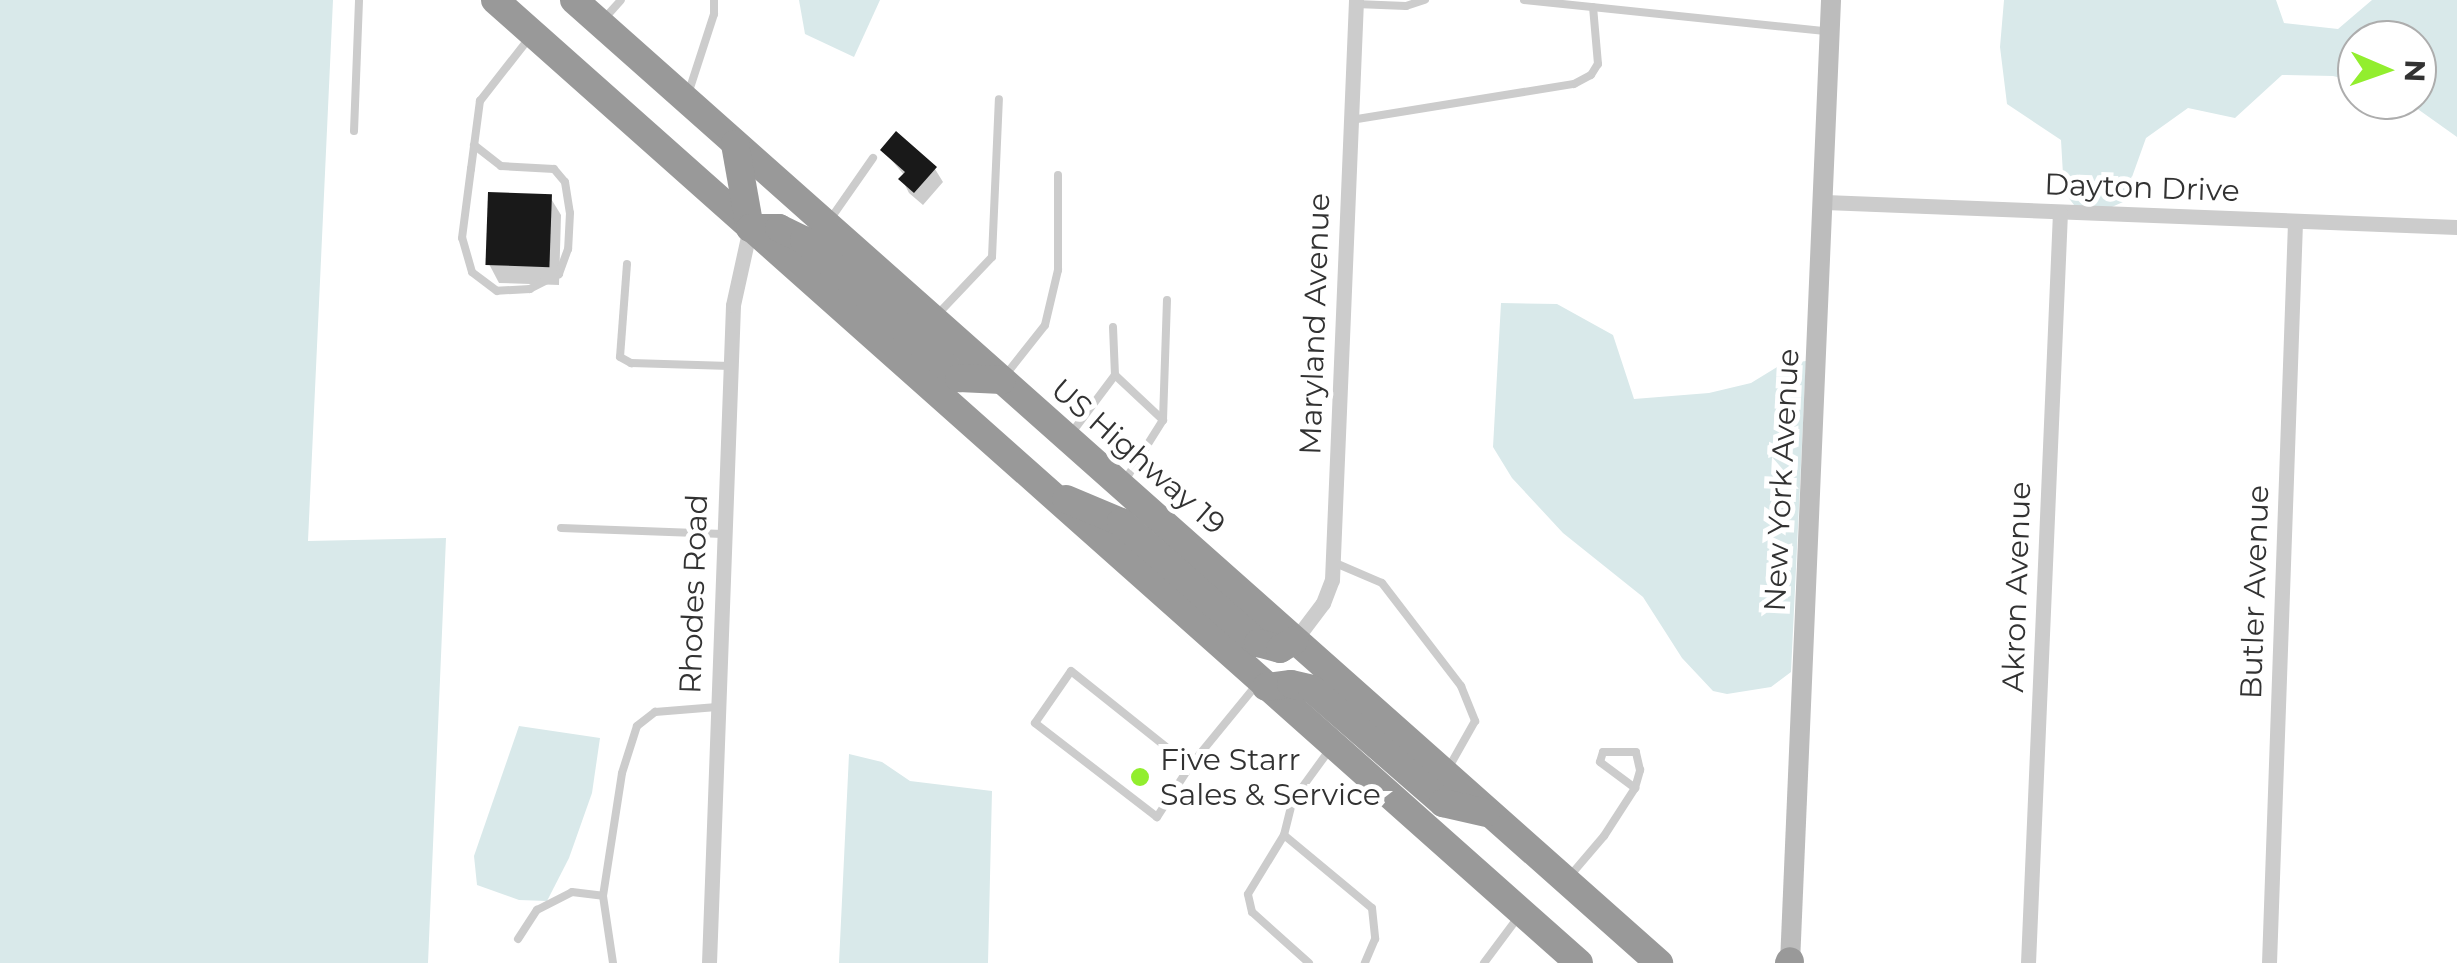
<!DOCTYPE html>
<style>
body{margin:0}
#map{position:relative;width:2457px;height:963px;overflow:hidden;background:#fff;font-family:Montserrat,sans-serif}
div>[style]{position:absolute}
.green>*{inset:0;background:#d9e9ea}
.shadow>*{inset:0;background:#0003}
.building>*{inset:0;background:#191919;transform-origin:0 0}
.lane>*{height:8px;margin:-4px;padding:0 4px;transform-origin:4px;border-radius:4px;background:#ccc}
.street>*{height:15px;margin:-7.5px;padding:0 7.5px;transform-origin:7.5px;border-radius:7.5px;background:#ccc}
.secondary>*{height:20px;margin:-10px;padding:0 10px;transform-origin:10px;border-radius:10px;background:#bcbcbc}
.highway>*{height:28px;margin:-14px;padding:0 14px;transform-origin:14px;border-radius:14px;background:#999}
.dots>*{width:28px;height:28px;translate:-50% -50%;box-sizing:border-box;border:5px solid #fff;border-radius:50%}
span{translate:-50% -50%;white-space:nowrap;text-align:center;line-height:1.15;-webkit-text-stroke:10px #fff;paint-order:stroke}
.street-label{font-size:30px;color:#323232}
.poi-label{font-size:30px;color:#323232}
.left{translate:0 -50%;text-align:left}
.north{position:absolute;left:2337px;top:20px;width:100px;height:100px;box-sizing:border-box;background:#fff;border:2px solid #adadad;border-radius:50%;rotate:92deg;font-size:28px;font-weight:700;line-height:40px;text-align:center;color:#323232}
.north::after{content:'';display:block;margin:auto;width:35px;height:45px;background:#92ee2e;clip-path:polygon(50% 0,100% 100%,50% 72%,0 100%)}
</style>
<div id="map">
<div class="green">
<i style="clip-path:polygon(0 0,333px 0,308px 541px,446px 538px,428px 963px,0 963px)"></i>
<i style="clip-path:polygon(799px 0,880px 0,854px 57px,805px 34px)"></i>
<i style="clip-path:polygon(2004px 0,2276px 0,2284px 23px,2338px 29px,2372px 0,2457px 0,2457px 137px,2405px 100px,2417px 100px,2417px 40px,2357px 40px,2357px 82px,2333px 76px,2282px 75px,2235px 118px,2188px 108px,2146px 138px,2123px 202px,2085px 219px,2064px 192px,2061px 140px,2007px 104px,2000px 47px)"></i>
<i style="clip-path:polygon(1501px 303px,1557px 304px,1613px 335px,1634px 399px,1709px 393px,1751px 383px,1782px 364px,1806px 361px,1791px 672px,1771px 687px,1727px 694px,1713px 691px,1682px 658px,1643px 597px,1563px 533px,1512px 478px,1493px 447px)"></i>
<i style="clip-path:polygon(519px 726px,600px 738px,592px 793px,569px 858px,547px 901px,519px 900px,477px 885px,474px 856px)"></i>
<i style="clip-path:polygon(849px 754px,882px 762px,910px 781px,992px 791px,988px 963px,839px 963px)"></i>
</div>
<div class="shadow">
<i style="clip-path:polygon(883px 150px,935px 169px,943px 182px,923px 205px,909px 193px,902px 179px,905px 176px)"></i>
<i style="clip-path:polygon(550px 197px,561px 215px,559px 285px,499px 283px,489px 264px)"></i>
</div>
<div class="building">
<i style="clip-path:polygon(896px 131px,937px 167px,914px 193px,898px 179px,905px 172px,880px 150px)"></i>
<i style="left:488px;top:192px;width:64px;height:73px;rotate:2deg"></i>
</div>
<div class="lane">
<i style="left:1524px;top:0;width:303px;rotate:5.9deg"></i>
<i style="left:1356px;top:4px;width:50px;rotate:2.3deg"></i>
<i style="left:1406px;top:6px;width:20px;rotate:-18deg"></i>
<i style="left:604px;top:19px;width:25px;rotate:-48deg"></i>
<i style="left:689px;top:91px;width:81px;rotate:-72deg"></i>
<i style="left:714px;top:14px;width:14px;rotate:-90deg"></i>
<i style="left:1351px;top:120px;width:226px;rotate:-9.2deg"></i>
<i style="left:1574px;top:84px;width:19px;rotate:-28deg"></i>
<i style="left:1591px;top:75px;width:13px;rotate:-58deg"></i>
<i style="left:1598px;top:64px;width:57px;rotate:-95deg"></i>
<i style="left:354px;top:131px;width:131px;rotate:-87.8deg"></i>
<i style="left:474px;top:145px;width:34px;rotate:38deg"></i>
<i style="left:501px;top:166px;width:53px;rotate:3.2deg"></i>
<i style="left:554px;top:169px;width:17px;rotate:50deg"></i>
<i style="left:565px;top:182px;width:31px;rotate:81deg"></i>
<i style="left:570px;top:213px;width:36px;rotate:93deg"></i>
<i style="left:568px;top:249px;width:27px;rotate:110deg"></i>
<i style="left:559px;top:274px;width:33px;rotate:153deg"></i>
<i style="left:530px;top:289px;width:33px;rotate:177deg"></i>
<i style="left:497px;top:291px;width:31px;rotate:-143deg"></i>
<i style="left:472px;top:272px;width:35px;rotate:-106deg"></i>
<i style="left:462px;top:238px;width:70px;rotate:-82.6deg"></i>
<i style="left:471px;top:169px;width:69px;rotate:-82.5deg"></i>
<i style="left:480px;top:101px;width:81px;rotate:-52deg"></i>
<i style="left:829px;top:221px;width:77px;rotate:-55.1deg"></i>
<i style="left:627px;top:264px;width:93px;rotate:94.3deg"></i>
<i style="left:620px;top:357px;width:13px;rotate:29deg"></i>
<i style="left:631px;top:363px;width:99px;rotate:1.7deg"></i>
<i style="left:936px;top:316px;width:81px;rotate:-46.5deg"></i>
<i style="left:992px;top:257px;width:158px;rotate:-87.5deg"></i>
<i style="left:1115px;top:375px;width:66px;rotate:43.2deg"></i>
<i style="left:1004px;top:377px;width:66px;rotate:-51.7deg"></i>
<i style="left:1045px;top:325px;width:57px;rotate:-76.7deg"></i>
<i style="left:1058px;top:270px;width:95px;rotate:-90deg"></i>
<i style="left:1070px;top:435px;width:75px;rotate:-53.1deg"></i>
<i style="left:1115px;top:375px;width:48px;rotate:-92.4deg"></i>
<i style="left:1124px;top:482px;width:73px;rotate:-57.8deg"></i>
<i style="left:1163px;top:420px;width:120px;rotate:-88.1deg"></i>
<i style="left:561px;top:528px;width:162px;rotate:2.1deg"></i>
<i style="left:1333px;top:562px;width:53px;rotate:23.2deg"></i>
<i style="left:1382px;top:583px;width:130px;rotate:52.5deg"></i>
<i style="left:1461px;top:686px;width:38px;rotate:68deg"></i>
<i style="left:1475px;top:721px;width:55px;rotate:119.4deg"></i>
<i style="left:1190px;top:766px;width:61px;rotate:122.9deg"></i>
<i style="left:1157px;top:817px;width:154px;rotate:-142.4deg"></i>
<i style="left:1035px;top:723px;width:63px;rotate:-55.3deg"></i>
<i style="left:1071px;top:671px;width:152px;rotate:38.6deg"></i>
<i style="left:1190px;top:766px;width:106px;rotate:-50.7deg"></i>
<i style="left:1284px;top:835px;width:114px;rotate:39.7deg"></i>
<i style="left:1372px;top:908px;width:31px;rotate:84deg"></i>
<i style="left:1375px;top:939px;width:26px;rotate:113deg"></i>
<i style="left:1569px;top:877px;width:54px;rotate:-49.5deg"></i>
<i style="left:1604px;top:836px;width:57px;rotate:-57.1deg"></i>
<i style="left:1635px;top:788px;width:19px;rotate:-74deg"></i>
<i style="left:1640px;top:770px;width:18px;rotate:-103deg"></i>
<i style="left:1636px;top:752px;width:33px;rotate:180deg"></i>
<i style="left:1603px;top:752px;width:10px;rotate:107deg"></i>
<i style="left:1600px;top:762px;width:44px;rotate:36.6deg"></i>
<i style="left:603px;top:896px;width:124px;rotate:-81.2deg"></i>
<i style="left:622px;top:773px;width:49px;rotate:-72.3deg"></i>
<i style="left:637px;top:726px;width:23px;rotate:-38deg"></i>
<i style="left:655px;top:712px;width:62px;rotate:-4.6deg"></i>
<i style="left:518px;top:939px;width:35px;rotate:-57deg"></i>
<i style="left:537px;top:910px;width:39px;rotate:-27deg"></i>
<i style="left:572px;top:892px;width:31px;rotate:7deg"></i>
<i style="left:603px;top:896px;width:68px;rotate:81.5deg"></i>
<i style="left:1309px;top:963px;width:76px;rotate:-138.2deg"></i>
<i style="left:1252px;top:912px;width:18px;rotate:-103deg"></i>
<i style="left:1248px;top:894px;width:69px;rotate:-58.6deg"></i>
<i style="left:1284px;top:835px;width:36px;rotate:-76deg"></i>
<i style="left:1293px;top:800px;width:63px;rotate:-54deg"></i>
<i style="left:1484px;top:963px;width:59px;rotate:-53.3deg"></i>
</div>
<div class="street">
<i style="left:1825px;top:202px;width:632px;rotate:2.27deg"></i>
<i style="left:1295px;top:640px;width:46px;rotate:-52.9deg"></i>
<i style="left:1323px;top:603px;width:25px;rotate:-69deg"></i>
<i style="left:1332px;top:580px;width:580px;rotate:-87.63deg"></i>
<i style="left:709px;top:963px;width:658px;rotate:-87.91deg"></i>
<i style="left:733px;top:305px;width:79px;rotate:-77.6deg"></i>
<i style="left:2028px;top:963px;width:751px;rotate:-87.56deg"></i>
<i style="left:2269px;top:963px;width:741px;rotate:-87.99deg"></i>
</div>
<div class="secondary">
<i style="left:1790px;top:963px;width:964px;rotate:-87.56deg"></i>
</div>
<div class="highway">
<i style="left:495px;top:0;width:1450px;rotate:41.62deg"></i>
<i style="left:574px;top:0;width:1451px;rotate:41.59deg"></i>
<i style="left:735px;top:144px;width:85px;rotate:79.9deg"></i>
<i style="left:750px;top:228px;width:29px"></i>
<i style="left:779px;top:228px;width:28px;rotate:26deg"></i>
<i style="left:804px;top:240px;width:208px;rotate:41.7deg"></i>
<i style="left:959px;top:378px;width:43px;rotate:2.7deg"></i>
<i style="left:1066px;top:499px;width:60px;rotate:22.7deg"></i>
<i style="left:1121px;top:522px;width:183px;rotate:41.5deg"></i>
<i style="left:1258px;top:643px;width:23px;rotate:15deg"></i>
<i style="left:1280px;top:649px;width:17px;rotate:-31deg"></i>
<i style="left:1266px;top:687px;width:25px;rotate:-7deg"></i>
<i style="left:1291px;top:684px;width:22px;rotate:13deg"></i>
<i style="left:1312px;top:689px;width:174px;rotate:41deg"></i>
<i style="left:1443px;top:803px;width:44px;rotate:13.1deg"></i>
<i style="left:1789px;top:963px;width:2px;rotate:-63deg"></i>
</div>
<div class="dots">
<i style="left:1140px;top:777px;background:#92ee2e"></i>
</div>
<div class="street-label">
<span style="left:2142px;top:188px;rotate:2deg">Dayton Drive</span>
<span style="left:1315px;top:324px;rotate:-88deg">Maryland Avenue</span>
<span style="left:1138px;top:457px;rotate:41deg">US Highway 19</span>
<span style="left:1782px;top:480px;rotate:-87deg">New York Avenue</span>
<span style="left:2017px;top:587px;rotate:-88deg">Akron Avenue</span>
<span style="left:2255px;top:592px;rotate:-88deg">Butler Avenue</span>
<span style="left:694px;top:594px;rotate:-88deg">Rhodes Road</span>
</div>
<div class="poi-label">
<span class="left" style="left:1160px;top:777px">Five Starr<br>Sales &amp; Service</span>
</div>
<div class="north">N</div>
</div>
